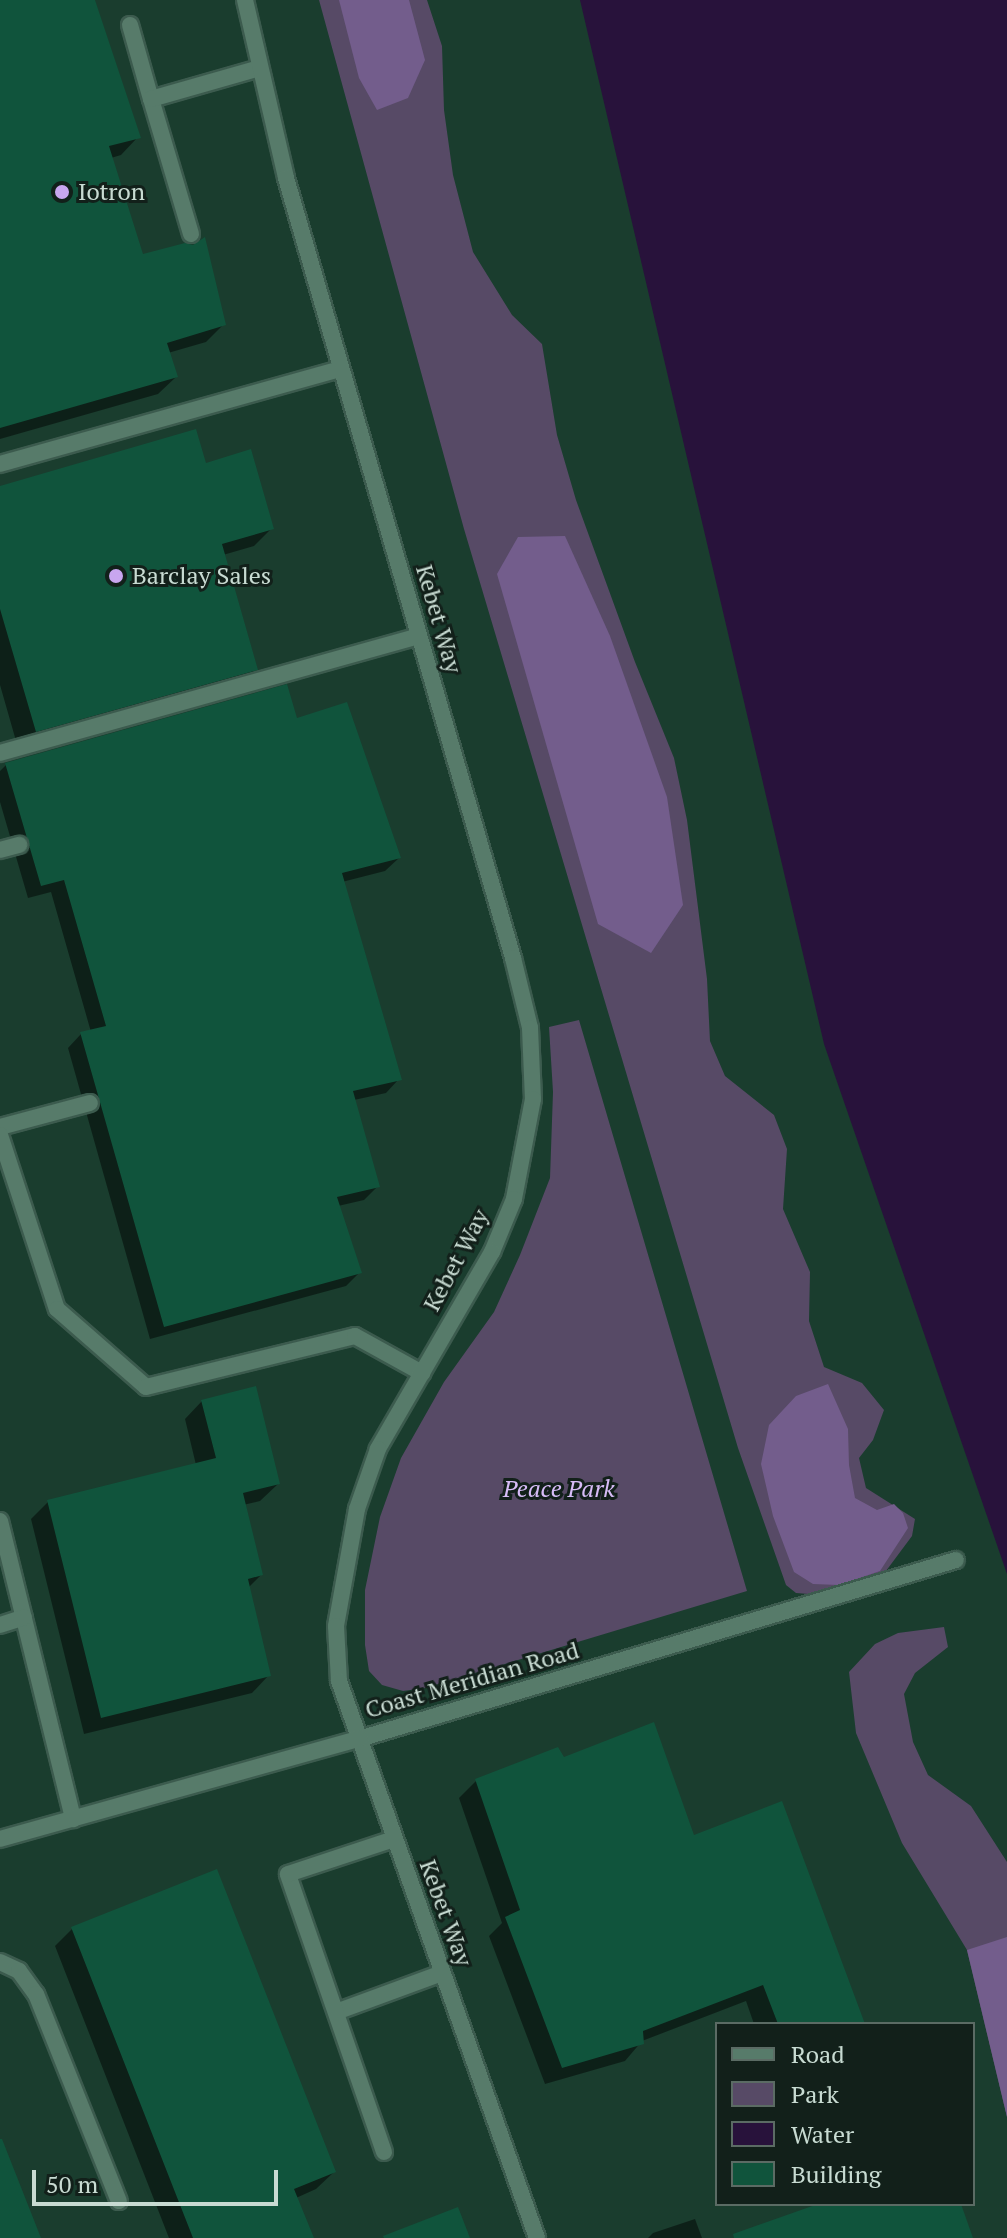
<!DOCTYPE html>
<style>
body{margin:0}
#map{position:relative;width:1007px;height:2238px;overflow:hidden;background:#1a3d2e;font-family:"PT Serif",serif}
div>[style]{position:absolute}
.green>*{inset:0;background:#574a66}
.forest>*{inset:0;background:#735d8c}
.water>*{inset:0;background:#28123b}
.shadow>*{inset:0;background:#0007}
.building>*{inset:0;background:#10543c}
.roads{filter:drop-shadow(2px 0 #3c5b4e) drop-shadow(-2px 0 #3c5b4e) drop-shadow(0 2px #3c5b4e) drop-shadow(0 -2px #3c5b4e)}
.service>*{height:16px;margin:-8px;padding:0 8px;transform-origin:8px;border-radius:8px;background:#577b6a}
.minor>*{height:16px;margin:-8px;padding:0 8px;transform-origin:8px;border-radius:8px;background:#577b6a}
.tertiary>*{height:16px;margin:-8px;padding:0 8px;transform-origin:8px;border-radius:8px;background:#577b6a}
.dots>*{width:22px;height:22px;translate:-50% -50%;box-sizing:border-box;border:4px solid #12201a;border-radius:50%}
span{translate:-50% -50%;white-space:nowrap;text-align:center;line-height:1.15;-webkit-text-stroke:6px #12201a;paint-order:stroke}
.poi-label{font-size:24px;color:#c8dbd2}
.left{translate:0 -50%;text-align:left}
.street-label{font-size:24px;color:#c8dbd2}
.park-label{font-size:24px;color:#d7bcf7;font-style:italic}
.legend{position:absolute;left:715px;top:2022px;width:260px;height:184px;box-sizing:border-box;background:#12201a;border:2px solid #5b6b64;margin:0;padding:10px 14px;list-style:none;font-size:24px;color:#c8dbd2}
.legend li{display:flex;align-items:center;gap:16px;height:40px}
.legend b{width:40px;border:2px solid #5b6b64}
.scale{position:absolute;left:32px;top:2170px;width:246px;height:36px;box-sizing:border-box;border:4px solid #c8dbd2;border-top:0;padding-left:10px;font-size:24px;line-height:28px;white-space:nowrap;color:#c8dbd2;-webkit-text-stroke:6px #12201a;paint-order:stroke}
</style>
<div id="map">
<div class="green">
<i style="clip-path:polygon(319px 0,427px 0,442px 46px,444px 110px,453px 175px,473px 252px,512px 315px,542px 344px,557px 435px,576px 500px,635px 662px,674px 758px,687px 820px,707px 979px,710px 1041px,725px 1076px,774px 1115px,787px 1149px,783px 1209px,810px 1272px,809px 1321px,824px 1367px,862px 1383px,884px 1410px,873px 1440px,859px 1458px,866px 1488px,915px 1519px,912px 1536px,883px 1575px,822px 1595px,796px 1593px,786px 1585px,738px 1448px,464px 529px)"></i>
<i style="clip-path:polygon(579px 1020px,747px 1591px,425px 1688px,403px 1691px,382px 1685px,369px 1671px,365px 1645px,365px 1590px,380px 1517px,401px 1458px,444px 1382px,494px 1312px,520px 1255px,550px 1178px,553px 1092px,549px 1027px)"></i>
<i style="clip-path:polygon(944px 1627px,948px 1647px,915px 1673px,904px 1694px,913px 1742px,928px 1775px,971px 1806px,1007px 1862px,1007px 2117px,967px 1950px,902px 1843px,856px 1733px,849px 1672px,875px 1644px,898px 1633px)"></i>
</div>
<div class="forest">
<i style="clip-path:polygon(339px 0,409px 0,425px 60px,408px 98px,377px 110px,359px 78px)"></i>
<i style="clip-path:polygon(565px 536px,610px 636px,667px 797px,683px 905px,651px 953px,598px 924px,497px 574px,518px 537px)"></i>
<i style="clip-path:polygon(828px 1384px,848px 1429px,849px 1465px,855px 1498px,877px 1510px,894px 1504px,903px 1513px,908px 1528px,880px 1571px,839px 1585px,813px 1584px,794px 1572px,773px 1516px,761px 1464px,769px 1425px,796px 1396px)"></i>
<i style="clip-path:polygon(1007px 1937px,1007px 2117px,967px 1950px)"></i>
</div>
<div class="water">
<i style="clip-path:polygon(580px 0,1007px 0,1007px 1574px,824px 1044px)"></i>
</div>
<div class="shadow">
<i style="clip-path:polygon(0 0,93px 0,138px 137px,121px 155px,111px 158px,142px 257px,224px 324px,206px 342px,168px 353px,176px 377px,158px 394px,0 439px)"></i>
<i style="clip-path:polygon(204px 465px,272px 528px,254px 546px,223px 555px,256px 669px,238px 686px,18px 748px,0 685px,0 488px)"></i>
<i style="clip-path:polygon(296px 721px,399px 858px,385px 871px,342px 882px,399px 1079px,386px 1093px,354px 1100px,378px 1186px,364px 1200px,338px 1206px,360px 1272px,346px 1286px,150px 1339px,68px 1048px,81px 1034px,91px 1032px,51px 892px,28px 898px,0 802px,0 771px,6px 765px)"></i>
<i style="clip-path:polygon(202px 1401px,278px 1484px,260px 1501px,243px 1505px,261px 1575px,248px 1588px,269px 1675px,252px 1693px,84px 1734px,31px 1519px,48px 1502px,196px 1465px,185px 1419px)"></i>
<i style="clip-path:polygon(563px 1759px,693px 1837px,863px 2024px,754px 2024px,746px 2001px,642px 2041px,625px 2061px,545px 2084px,489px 1936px,502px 1923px,459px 1798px,476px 1781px)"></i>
<i style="clip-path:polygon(72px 1929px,334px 2172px,316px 2189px,296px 2198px,312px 2238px,169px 2238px,55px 1946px)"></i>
<i style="clip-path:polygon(695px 2219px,702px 2238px,648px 2238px,653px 2233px)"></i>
</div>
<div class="building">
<i style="clip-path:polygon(0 0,95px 0,141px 138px,109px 146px,143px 254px,185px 243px,193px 245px,205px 237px,226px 325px,167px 343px,178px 377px,0 428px)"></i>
<i style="clip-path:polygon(196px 429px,206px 463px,251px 449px,274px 529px,222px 544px,258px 670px,36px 732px,0 609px,0 486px)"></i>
<i style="clip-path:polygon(287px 684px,297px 718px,347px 702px,401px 858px,342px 873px,402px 1080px,353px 1091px,380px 1187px,337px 1197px,362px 1273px,164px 1327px,80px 1032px,106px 1026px,64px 880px,41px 886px,5px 763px)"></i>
<i style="clip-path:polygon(256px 1386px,280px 1484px,243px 1493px,263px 1575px,248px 1579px,271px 1676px,101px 1718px,47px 1500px,216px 1458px,201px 1400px)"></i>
<i style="clip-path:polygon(654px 1722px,694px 1835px,782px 1801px,865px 2024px,778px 2024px,763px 1985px,643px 2031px,644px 2044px,562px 2068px,505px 1917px,520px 1910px,475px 1779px,558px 1747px,564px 1757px)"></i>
<i style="clip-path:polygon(217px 1869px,336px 2172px,294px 2189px,314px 2238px,193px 2238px,71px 1927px)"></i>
<i style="clip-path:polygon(0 2139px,2px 2139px,41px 2238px,0 2238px)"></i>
<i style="clip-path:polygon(818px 2204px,961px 2204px,973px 2238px,734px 2238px,733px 2234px)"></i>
<i style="clip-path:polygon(458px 2207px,470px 2238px,384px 2238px,383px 2236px)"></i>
</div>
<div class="roads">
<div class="service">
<i style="left:130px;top:25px;width:77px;rotate:74.2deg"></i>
<i style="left:191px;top:234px;width:141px;rotate:-106.5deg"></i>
<i style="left:151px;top:99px;width:113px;rotate:-15.9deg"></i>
<i style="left:0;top:464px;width:354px;rotate:-15.6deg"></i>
<i style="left:0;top:753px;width:435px;rotate:-15.6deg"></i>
<i style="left:0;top:850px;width:20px;rotate:-15deg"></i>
<i style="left:0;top:1127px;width:93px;rotate:-14.9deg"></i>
<i style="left:0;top:1135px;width:183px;rotate:71.9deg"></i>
<i style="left:57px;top:1309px;width:118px;rotate:41.2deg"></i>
<i style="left:146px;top:1387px;width:215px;rotate:-13.7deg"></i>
<i style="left:355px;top:1336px;width:77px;rotate:28.9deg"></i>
<i style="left:0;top:1521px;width:307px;rotate:76.2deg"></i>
<i style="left:0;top:1625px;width:25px;rotate:-18deg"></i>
<i style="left:0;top:1962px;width:21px;rotate:25deg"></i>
<i style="left:19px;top:1971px;width:29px;rotate:54deg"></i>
<i style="left:36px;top:1994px;width:223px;rotate:68.2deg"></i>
<i style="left:336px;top:2012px;width:113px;rotate:-20.2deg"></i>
<i style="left:384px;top:2152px;width:294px;rotate:-109.1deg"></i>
<i style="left:288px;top:1874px;width:112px;rotate:-18.3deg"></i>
</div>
<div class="minor">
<i style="left:359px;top:1739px;width:623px;rotate:-16.69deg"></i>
</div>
<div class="tertiary">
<i style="left:245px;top:0;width:183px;rotate:77deg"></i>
<i style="left:286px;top:178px;width:812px;rotate:73.77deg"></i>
<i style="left:513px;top:958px;width:72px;rotate:76.3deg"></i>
<i style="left:530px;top:1028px;width:71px;rotate:87.6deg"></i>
<i style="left:533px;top:1099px;width:102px;rotate:100.8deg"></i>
<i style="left:514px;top:1199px;width:57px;rotate:112.5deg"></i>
<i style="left:492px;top:1252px;width:228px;rotate:120.1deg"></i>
<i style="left:378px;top:1449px;width:64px;rotate:109.3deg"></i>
<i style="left:357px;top:1509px;width:119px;rotate:100.2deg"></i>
<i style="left:336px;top:1626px;width:55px;rotate:86.9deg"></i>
<i style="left:339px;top:1681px;width:591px;rotate:70.43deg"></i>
<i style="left:0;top:1839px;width:373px;rotate:-15.6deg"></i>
</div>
</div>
<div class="dots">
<i style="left:62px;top:192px;background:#c8a6ef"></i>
<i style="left:116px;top:576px;background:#c8a6ef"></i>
</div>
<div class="poi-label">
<span class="left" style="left:78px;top:192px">Iotron</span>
<span class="left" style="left:132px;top:576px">Barclay Sales</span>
</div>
<div class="street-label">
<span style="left:439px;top:619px;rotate:74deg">Kebet Way</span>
<span style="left:456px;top:1260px;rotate:-62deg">Kebet Way</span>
<span style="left:472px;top:1680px;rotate:-16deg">Coast Meridian Road</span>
<span style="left:446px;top:1913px;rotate:70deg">Kebet Way</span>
</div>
<div class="park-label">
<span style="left:559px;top:1489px">Peace Park</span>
</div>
<ul class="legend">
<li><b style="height:10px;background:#577b6a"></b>Road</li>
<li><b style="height:22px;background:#574a66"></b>Park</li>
<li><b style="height:22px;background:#28123b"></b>Water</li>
<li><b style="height:22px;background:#10543c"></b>Building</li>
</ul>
<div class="scale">50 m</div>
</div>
